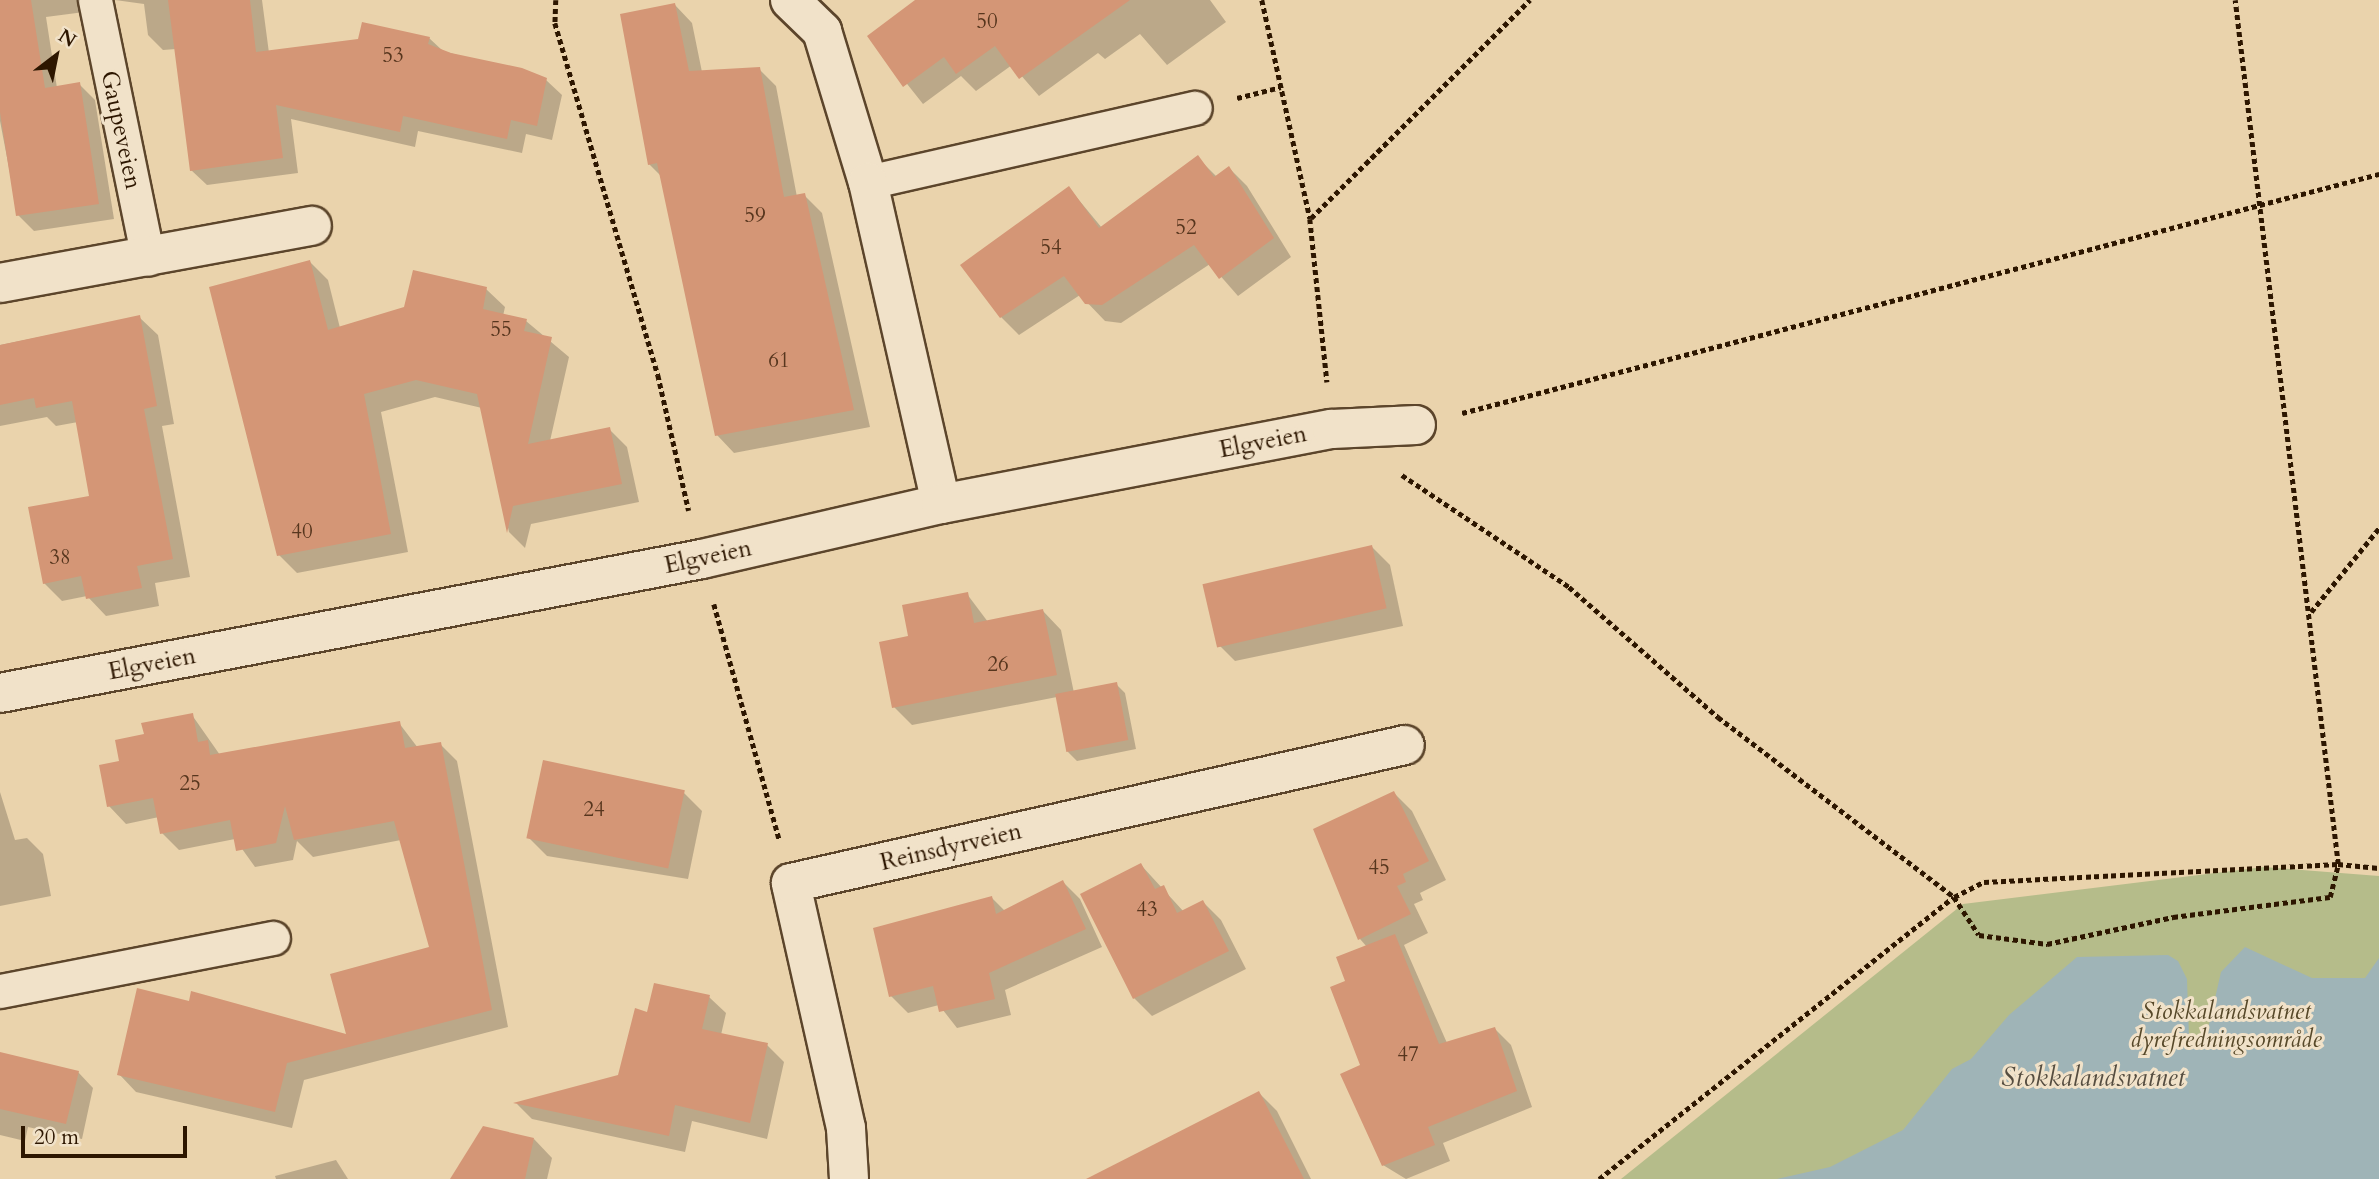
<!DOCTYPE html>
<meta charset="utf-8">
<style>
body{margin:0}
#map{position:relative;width:2379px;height:1179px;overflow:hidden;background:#ead3ac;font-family:Cardo,serif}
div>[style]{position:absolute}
.green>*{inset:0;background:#b5bc8a}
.water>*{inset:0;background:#9fb4b7}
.shadow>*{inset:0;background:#0003}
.building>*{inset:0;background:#d49676;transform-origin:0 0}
.path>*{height:4.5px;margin-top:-2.25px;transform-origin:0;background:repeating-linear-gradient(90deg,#2d1600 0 5px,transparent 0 8.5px)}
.roads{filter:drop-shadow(2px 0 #5c452b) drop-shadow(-2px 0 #5c452b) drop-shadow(0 2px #5c452b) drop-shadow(0 -2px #5c452b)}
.lane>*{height:33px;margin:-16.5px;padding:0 16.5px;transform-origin:16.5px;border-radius:16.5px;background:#f1e2c9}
.street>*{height:38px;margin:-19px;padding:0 19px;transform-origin:19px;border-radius:19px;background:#f1e2c9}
span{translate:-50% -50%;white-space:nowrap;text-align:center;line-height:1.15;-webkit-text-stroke:6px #f1e2c9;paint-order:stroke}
.number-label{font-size:21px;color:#57361e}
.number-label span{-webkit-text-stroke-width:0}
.street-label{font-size:24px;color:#2d1600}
.park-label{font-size:24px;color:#564829;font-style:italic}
.water-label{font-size:26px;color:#554d40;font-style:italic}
.north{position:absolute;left:21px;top:21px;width:70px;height:70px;-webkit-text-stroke:5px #f1e2c9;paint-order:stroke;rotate:32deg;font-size:19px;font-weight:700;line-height:28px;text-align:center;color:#2d1600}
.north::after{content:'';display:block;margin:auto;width:24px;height:32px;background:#2d1600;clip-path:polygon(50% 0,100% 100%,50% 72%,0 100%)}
.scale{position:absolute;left:21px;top:1126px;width:166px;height:32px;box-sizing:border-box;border:4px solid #2d1600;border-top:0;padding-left:9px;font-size:21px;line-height:24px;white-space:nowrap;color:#2d1600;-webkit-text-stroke:5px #f1e2c9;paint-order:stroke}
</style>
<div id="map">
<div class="green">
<i style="clip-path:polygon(2264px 867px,2379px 876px,2379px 1179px,1621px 1179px,1963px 904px)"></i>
</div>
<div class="water">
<i style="clip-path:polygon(2245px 947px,2312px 978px,2365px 978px,2379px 958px,2379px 1179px,1777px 1179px,1830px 1167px,1903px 1130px,1952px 1069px,1971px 1059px,2009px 1015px,2077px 957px,2168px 955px,2178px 961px,2187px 979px,2189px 1037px,2205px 1042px,2221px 972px)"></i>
</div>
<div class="shadow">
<i style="clip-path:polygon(0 0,103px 0,92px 11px,46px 17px,57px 88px,79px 84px,95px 100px,114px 219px,34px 231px,18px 215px,0 121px)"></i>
<i style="clip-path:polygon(115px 0,262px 0,269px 53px,429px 38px,443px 51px,546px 80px,562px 95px,552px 140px,526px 134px,522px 153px,418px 131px,415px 147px,291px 119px,298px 173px,207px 185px,191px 170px,176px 49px,163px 50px,148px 35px,144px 4px)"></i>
<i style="clip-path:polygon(923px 0,1210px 0,1226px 22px,1167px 65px,1140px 34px,1105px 59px,1098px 53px,1039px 96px,1012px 65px,976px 91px,961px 76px,923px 104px,869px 36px)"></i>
<i style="clip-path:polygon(675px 5px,692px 23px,702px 72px,759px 69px,776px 86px,797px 197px,804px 195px,822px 213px,870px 427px,734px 453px,717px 435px,662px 177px,649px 164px)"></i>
<i style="clip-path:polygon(1198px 158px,1217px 177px,1229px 168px,1247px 186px,1291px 257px,1238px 296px,1210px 264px,1121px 323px,1105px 321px,1080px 295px,1019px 335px,1001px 317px,1069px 188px,1102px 228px)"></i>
<i style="clip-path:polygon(310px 262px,328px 280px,340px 328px,486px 289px,505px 307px,503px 316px,526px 321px,569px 357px,550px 441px,609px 429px,627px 447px,639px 502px,531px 524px,525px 548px,509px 532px,482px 408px,435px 397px,381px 412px,408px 552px,297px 573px,279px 555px)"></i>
<i style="clip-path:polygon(139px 317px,158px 335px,174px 424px,162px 426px,190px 577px,155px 583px,159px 606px,106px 616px,87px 596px,62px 601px,44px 583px,91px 497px,78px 422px,56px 426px,47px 417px,0 426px,0 345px)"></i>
<i style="clip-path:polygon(1372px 547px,1390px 565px,1403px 626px,1235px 661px,1217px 643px)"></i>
<i style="clip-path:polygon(967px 594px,988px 622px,1043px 611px,1061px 630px,1074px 693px,1116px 684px,1125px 693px,1136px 749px,1077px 761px,1068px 752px,1057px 697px,912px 725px,894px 707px,911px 638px)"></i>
<i style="clip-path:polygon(192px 715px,220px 755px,399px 723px,418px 748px,440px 744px,457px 761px,508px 1027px,304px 1080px,292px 1128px,136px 1092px,119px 1074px,349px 1037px,431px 949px,401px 840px,313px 857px,297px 841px,293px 860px,255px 867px,235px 839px,179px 850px,162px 833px,159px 817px,126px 824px,109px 806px,121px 763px,146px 735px)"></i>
<i style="clip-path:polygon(0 792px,15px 840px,27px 838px,43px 854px,51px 896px,0 906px)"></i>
<i style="clip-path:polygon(684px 793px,702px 811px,688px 879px,547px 856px,529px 838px)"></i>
<i style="clip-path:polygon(1394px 793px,1412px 811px,1446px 880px,1420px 893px,1423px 900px,1414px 904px,1428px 933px,1404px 945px,1447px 1043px,1495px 1029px,1511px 1045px,1532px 1107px,1443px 1143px,1450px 1161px,1406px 1179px,1383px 1165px,1347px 982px,1367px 947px,1360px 939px)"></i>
<i style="clip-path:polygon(1141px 865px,1184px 912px,1203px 902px,1221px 920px,1246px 969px,1152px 1016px,1134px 998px)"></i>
<i style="clip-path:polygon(1063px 882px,1080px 899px,1102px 947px,1005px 990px,1011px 1015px,957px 1028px,939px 1005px,908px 1013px,891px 996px,992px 898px,1005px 911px)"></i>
<i style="clip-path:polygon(709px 997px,726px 1013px,721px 1035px,767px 1045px,784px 1062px,767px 1139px,692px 1121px,685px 1152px,532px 1119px,517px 1104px,620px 1076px)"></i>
<i style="clip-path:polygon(0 1054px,78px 1072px,93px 1088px,82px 1139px,28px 1127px,25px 1141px,0 1135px)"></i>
<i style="clip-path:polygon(1259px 1093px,1277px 1111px,1311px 1179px,1126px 1179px)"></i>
<i style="clip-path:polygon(534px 1139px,552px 1158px,547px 1179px,463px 1179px)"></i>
<i style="clip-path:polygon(336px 1160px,348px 1179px,276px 1179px,275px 1176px)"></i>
</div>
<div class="building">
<i style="clip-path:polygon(0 0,31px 0,45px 88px,80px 82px,99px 204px,16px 216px,0 112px)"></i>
<i style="clip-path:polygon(168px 0,250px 0,256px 52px,358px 39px,362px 22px,430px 37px,428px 44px,451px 53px,522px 68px,547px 78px,537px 126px,511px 120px,507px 139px,403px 116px,400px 132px,276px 105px,283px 158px,190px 171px)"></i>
<i style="clip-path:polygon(915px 0,1130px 0,1019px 79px,995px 46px,956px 74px,944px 57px,903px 87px,867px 36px)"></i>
<i style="clip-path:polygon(675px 3px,689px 71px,760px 67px,784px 197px,805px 193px,854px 410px,715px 436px,657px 163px,648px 165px,620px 14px)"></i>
<i style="clip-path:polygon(1198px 155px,1214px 177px,1229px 166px,1274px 238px,1219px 279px,1194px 245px,1102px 305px,1085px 304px,1064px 276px,1000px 318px,960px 265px,1069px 186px,1099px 228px)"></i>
<i style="clip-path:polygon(310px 260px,328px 330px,404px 307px,413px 270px,487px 287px,483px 309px,527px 319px,524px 331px,552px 337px,528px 444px,610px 427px,622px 484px,513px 506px,507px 533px,477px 394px,416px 380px,364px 394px,391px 534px,277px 556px,209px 287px)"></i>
<i style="clip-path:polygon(140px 315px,157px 406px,144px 409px,173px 559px,137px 566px,142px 588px,86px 599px,81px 576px,43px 584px,28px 507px,89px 496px,72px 401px,36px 408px,34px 398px,0 405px,0 345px)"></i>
<i style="left:1372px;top:545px;width:65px;height:174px;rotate:77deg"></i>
<i style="clip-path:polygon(968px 592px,974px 623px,1043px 609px,1057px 675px,892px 708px,879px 642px,908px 636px,902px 605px)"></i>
<i style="left:1117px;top:682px;width:59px;height:63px;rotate:79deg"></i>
<i style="clip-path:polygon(193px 713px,198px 742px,208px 740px,210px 755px,400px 721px,405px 748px,441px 742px,492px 1010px,287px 1063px,275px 1112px,117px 1075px,137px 988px,189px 1001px,191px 991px,346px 1034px,330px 974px,429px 947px,394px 821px,294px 840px,285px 806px,276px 843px,236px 851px,230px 820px,160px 834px,153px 798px,107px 807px,99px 765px,119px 761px,115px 740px,144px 734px,141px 723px)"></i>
<i style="left:543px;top:760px;width:145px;height:80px;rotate:12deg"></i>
<i style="clip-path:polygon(1394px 791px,1429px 861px,1403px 874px,1406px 882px,1397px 886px,1411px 914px,1358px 940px,1313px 829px)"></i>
<i style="clip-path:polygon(1141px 863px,1155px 889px,1164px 885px,1177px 913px,1203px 900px,1229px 951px,1133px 999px,1080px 894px)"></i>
<i style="clip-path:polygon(1063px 880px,1086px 929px,989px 973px,995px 999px,939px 1012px,933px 986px,889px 997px,873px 928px,992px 896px,996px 914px)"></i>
<i style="clip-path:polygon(1395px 934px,1439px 1044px,1495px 1027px,1517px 1091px,1428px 1127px,1435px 1145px,1382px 1166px,1340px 1074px,1360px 1065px,1330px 987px,1345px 981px,1336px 957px)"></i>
<i style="clip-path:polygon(654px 983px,710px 995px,702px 1029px,768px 1043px,750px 1123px,675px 1105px,669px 1136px,513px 1103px,618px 1075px,635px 1008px,647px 1012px)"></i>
<i style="clip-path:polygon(0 1052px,79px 1071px,66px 1124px,0 1109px)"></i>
<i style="clip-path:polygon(1259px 1091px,1304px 1179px,1086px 1179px)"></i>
<i style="clip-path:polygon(483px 1126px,534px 1138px,525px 1179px,450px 1179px)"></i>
</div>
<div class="path">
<i style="left:556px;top:0;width:23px;rotate:92deg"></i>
<i style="left:555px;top:23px;width:367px;rotate:73.7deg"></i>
<i style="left:658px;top:375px;width:139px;rotate:77.2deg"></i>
<i style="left:1262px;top:0;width:224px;rotate:77.6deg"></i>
<i style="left:1310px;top:219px;width:164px;rotate:84deg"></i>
<i style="left:1237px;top:98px;width:45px;rotate:-14deg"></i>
<i style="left:1311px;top:218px;width:309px;rotate:-44.9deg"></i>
<i style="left:1462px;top:413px;width:948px;rotate:-14.61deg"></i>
<i style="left:1402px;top:475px;width:201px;rotate:33.8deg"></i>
<i style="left:1569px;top:587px;width:198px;rotate:41.1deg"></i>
<i style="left:1718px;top:717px;width:297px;rotate:37.3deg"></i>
<i style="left:1954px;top:897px;width:45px;rotate:56.7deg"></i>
<i style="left:1979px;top:935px;width:69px;rotate:7.5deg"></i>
<i style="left:2047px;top:944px;width:129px;rotate:-12.1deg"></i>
<i style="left:2173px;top:917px;width:158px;rotate:-7.3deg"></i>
<i style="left:2330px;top:897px;width:34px;rotate:-76deg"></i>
<i style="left:2338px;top:864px;width:870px;rotate:-96.8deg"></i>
<i style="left:714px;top:604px;width:244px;rotate:74.5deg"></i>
<i style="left:2311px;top:612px;width:108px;rotate:-51deg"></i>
<i style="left:1599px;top:1179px;width:453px;rotate:-38.5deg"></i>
<i style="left:1954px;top:897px;width:34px;rotate:-27deg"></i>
<i style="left:1984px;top:882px;width:354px;rotate:-2.9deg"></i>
<i style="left:2338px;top:864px;width:41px;rotate:5.6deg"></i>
</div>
<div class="roads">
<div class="lane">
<i style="left:95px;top:0;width:264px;rotate:78.4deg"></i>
<i style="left:868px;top:182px;width:335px;rotate:-12.8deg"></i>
<i style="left:0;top:991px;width:278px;rotate:-11deg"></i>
</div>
<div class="street">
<i style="left:790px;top:0;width:45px;rotate:44.1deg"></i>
<i style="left:822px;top:31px;width:158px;rotate:73.1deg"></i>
<i style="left:868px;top:182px;width:330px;rotate:77.2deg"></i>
<i style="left:0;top:283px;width:317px;rotate:-10.4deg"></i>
<i style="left:0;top:693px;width:715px;rotate:-10.81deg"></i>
<i style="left:702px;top:559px;width:245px;rotate:-13deg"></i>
<i style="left:941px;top:504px;width:398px;rotate:-10.9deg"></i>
<i style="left:1332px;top:429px;width:84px;rotate:-2.7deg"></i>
<i style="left:849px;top:1179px;width:51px;rotate:-93.4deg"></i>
<i style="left:846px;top:1128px;width:251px;rotate:-102.7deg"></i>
<i style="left:791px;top:883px;width:629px;rotate:-12.67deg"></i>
</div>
</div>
<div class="number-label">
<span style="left:987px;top:22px">50</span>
<span style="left:393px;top:56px">53</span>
<span style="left:755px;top:216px">59</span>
<span style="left:1186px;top:228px">52</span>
<span style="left:1051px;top:248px">54</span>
<span style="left:501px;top:330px">55</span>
<span style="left:779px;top:361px">61</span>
<span style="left:302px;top:532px">40</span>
<span style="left:60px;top:558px">38</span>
<span style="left:998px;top:665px">26</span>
<span style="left:190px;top:784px">25</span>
<span style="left:594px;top:810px">24</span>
<span style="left:1379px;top:868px">45</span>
<span style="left:1147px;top:910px">43</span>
<span style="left:1408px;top:1055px">47</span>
</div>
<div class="street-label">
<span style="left:121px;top:130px;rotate:78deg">Gaupeveien</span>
<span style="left:1263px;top:442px;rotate:-11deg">Elgveien</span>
<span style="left:708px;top:557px;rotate:-12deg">Elgveien</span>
<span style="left:152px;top:664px;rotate:-11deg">Elgveien</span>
<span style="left:951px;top:847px;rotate:-13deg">Reinsdyrveien</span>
</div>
<div class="park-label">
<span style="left:2226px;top:1026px">Stokkalandsvatnet<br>dyrefredningsområde</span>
</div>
<div class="water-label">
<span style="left:2093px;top:1078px">Stokkalandsvatnet</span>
</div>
<div class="north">N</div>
<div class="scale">20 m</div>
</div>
